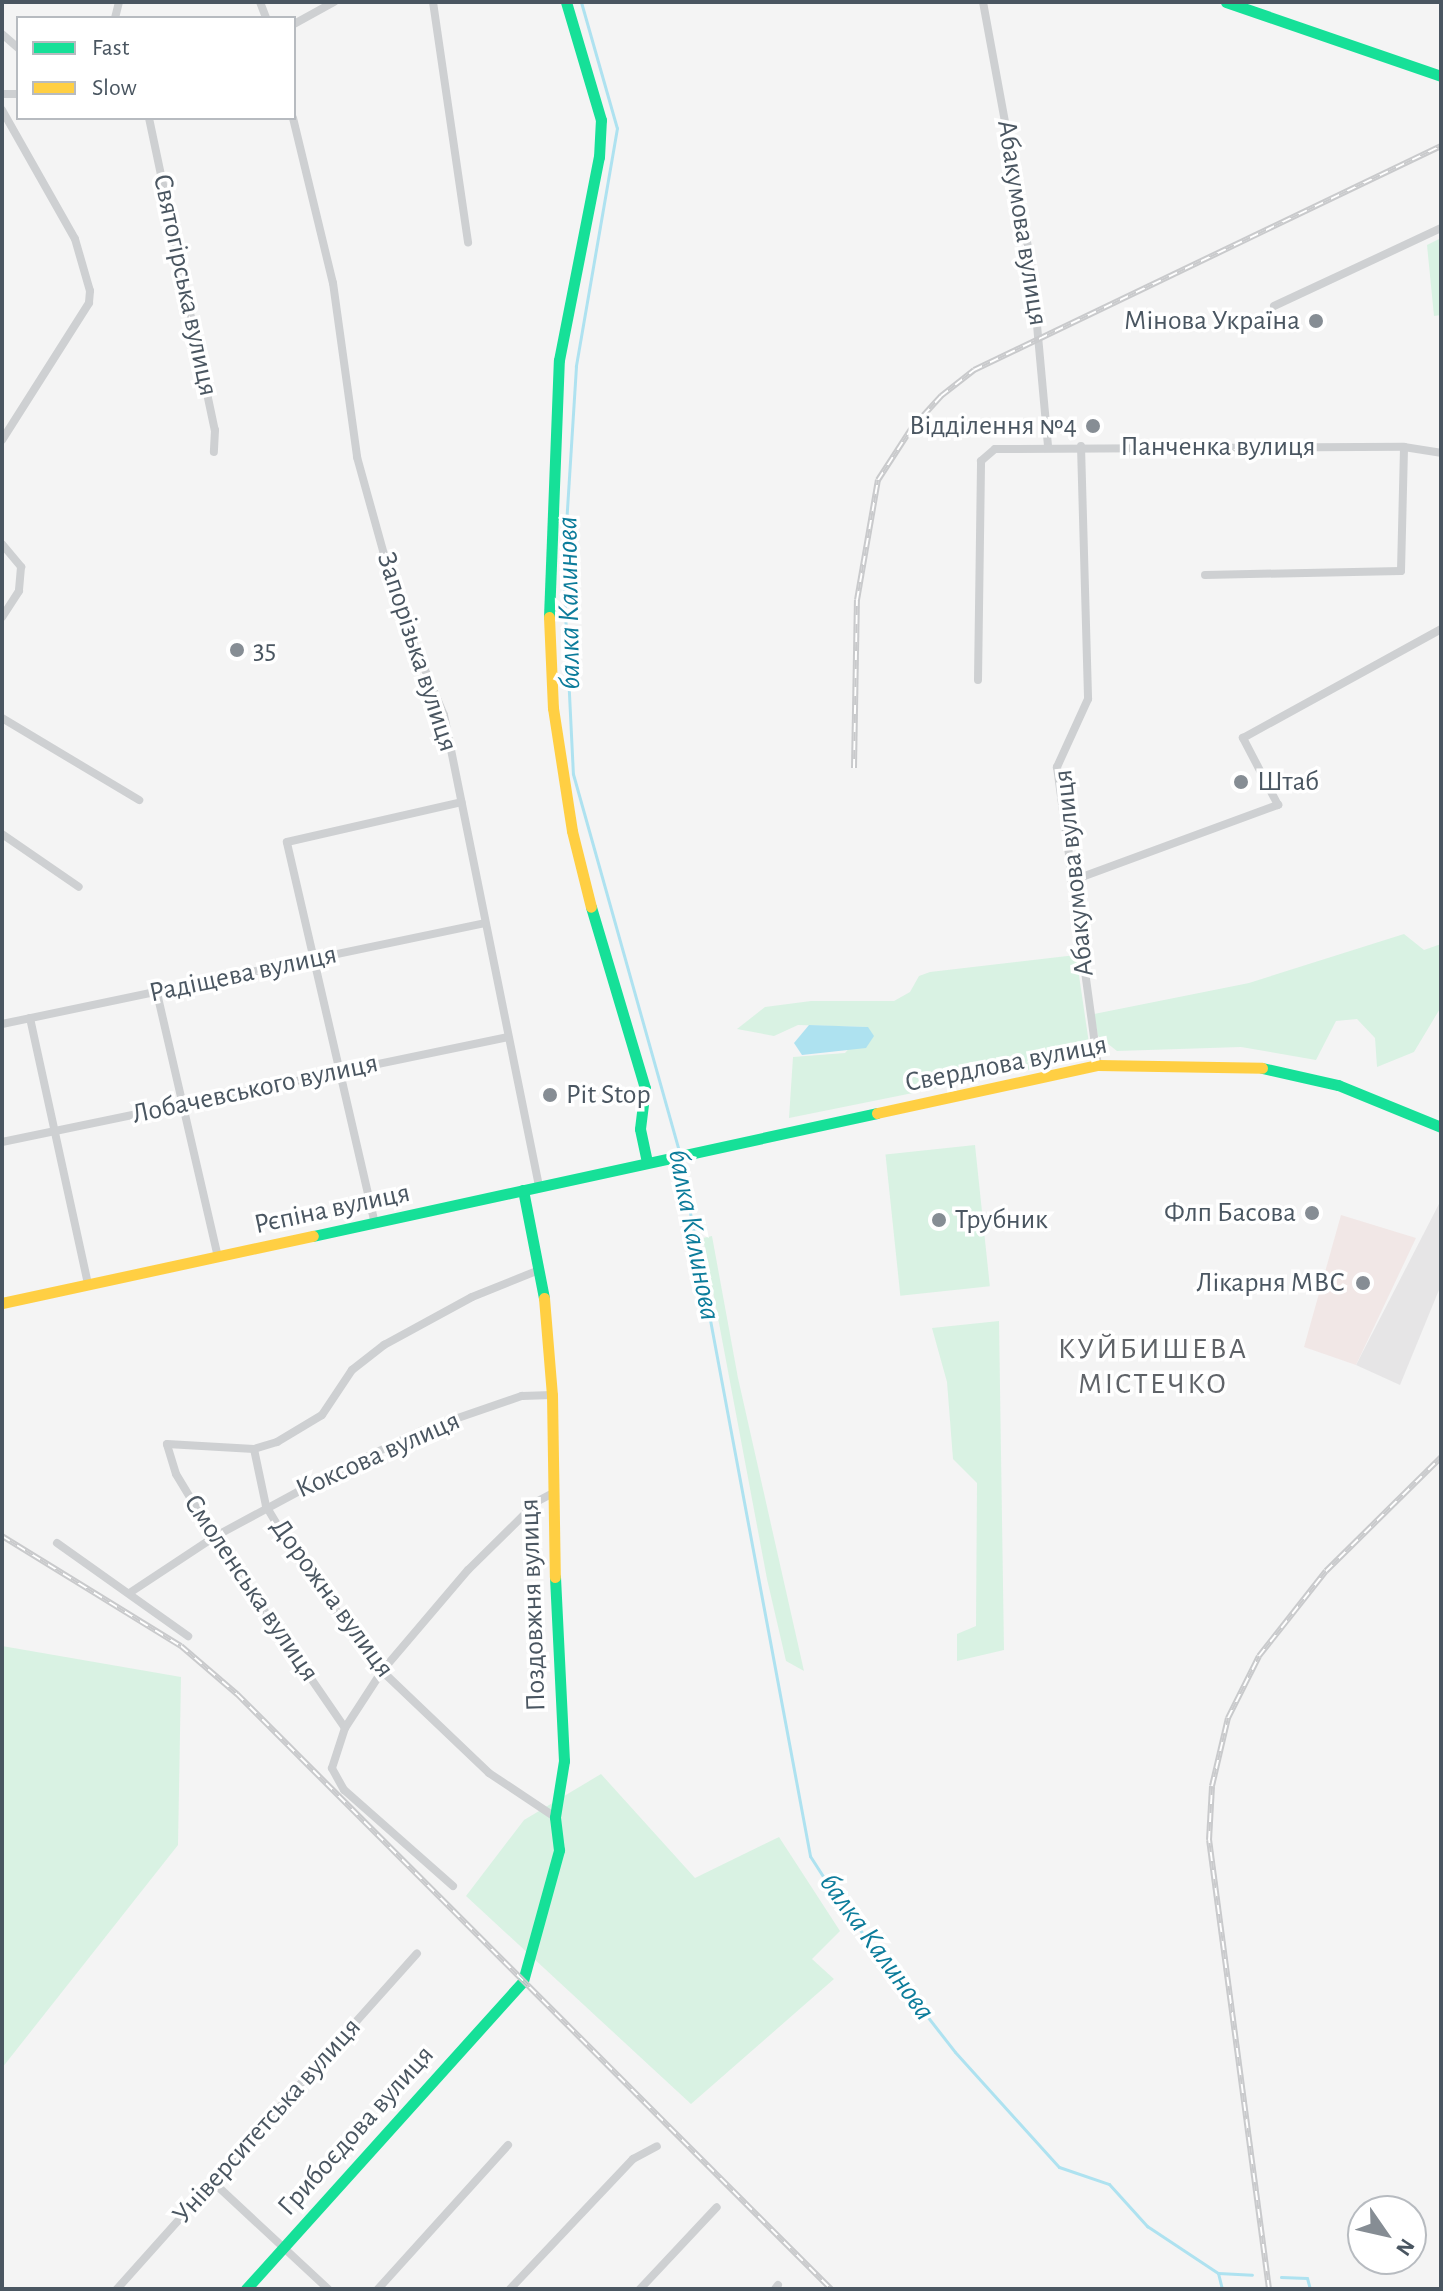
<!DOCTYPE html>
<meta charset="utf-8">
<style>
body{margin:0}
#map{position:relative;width:1443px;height:2291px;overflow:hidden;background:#f4f4f4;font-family:"Alegreya Sans",sans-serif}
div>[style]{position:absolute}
.education>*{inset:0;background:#e6e5e6}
.medical>*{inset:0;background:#f1e7e6}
.green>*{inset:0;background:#d9f2e3;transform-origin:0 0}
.water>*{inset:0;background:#aee2f0}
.stream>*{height:3px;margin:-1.5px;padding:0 1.5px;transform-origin:1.5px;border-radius:1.5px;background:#aee2f0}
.street>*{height:8px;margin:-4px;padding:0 4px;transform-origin:4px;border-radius:4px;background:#ced0d2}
.fast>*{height:11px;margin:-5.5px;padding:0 5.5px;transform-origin:5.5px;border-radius:5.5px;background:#16e098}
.slow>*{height:11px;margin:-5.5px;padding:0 5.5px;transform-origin:5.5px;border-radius:5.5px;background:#ffcf43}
.rail>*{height:6px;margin-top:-3px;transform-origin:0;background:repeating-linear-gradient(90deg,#fff 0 9px,#c9cacc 0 18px);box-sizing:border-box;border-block:2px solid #c9cacc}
.dots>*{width:22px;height:22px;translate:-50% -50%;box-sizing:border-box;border:4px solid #fff;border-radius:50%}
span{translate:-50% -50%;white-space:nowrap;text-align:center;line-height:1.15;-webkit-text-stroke:7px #fff;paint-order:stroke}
.street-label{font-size:28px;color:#4a5661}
.poi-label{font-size:28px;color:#4a5661}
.right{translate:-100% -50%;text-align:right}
.left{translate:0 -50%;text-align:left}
.water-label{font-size:30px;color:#0c7c9b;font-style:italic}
.neighbourhood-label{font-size:30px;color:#5f6368;letter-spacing:2px}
.frame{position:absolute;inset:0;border:4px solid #4a5661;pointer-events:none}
.legend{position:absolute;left:16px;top:16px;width:280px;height:104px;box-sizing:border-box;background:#fff;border:2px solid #b7bbc0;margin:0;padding:10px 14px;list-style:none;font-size:24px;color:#4a5661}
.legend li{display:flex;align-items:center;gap:16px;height:40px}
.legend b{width:40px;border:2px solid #b7bbc0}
.north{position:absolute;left:1347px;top:2195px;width:80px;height:80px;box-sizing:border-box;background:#fff;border:2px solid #b7bbc0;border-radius:50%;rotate:124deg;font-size:22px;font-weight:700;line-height:32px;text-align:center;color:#4a5661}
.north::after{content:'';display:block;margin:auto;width:28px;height:36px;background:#868d94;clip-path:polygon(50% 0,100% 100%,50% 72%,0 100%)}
</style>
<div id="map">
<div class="education">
<i style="clip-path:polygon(1441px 1200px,1441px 1285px,1400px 1385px,1356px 1365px)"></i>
</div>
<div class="medical">
<i style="clip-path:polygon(1341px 1215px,1416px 1238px,1356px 1365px,1304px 1347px)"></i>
</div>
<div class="green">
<i style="clip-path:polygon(1441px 238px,1441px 315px,1434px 316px,1427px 245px)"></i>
<i style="clip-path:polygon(1404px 934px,1424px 950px,1441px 944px,1441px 1007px,1414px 1052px,1377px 1067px,1375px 1038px,1357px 1019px,1336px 1021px,1316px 1060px,1241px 1047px,1117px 1051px,1098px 1036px,1094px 1014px,1249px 983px)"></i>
<i style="clip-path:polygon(1076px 955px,1091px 1057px,789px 1118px,793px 1057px,845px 1053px,868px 1027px,798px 1025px,774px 1036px,737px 1029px,765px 1007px,811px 1001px,894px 1001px,910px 992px,919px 976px,930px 972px)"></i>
<i style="left:975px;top:1145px;width:142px;height:90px;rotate:84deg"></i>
<i style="clip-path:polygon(712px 1236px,738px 1378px,804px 1671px,786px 1661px,767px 1579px,703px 1238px)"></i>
<i style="clip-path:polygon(999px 1321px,1004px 1650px,957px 1661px,957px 1634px,976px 1626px,977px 1483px,953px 1459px,947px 1382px,932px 1328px)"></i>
<i style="clip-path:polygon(2px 1646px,181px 1677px,178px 1845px,2px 2068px)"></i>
<i style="clip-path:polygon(601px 1774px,695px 1878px,779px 1837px,840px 1931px,812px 1959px,834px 1979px,691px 2104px,466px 1896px,524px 1820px)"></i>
</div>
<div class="water">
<i style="clip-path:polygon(809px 1025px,868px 1027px,874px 1036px,866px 1048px,802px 1055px,794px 1043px)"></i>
</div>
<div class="stream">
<i style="left:581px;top:2px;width:131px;rotate:74.1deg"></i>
<i style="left:617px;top:128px;width:242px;rotate:99.8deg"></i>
<i style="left:576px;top:366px;width:205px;rotate:93.6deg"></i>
<i style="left:563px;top:571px;width:203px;rotate:87.2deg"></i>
<i style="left:573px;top:774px;width:392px;rotate:74.3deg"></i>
<i style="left:680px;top:1159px;width:709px;rotate:79.43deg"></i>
<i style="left:810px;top:1856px;width:67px;rotate:57.3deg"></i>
<i style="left:846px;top:1912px;width:177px;rotate:52.1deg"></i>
<i style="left:955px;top:2052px;width:155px;rotate:47.9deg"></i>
<i style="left:1059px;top:2167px;width:53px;rotate:18.8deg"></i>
<i style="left:1109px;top:2184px;width:57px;rotate:47.9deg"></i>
<i style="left:1147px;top:2226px;width:85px;rotate:33.5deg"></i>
<i style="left:1218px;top:2273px;width:34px;rotate:3deg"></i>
<i style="left:1218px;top:2273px;width:16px;rotate:76deg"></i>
<i style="left:1281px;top:2277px;width:26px;rotate:2deg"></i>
<i style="left:1307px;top:2278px;width:11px;rotate:75deg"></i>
</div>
<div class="street">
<i style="left:260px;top:2px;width:17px;rotate:69deg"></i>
<i style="left:433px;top:2px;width:243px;rotate:81.7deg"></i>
<i style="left:983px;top:2px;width:272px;rotate:79.6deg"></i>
<i style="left:1032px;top:270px;width:176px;rotate:84.8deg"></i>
<i style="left:115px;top:18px;width:16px;rotate:-76deg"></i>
<i style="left:294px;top:24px;width:46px;rotate:-28.8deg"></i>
<i style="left:2px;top:34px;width:21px;rotate:41deg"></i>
<i style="left:2px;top:94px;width:16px"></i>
<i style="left:2px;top:110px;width:148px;rotate:60.5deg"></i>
<i style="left:75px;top:239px;width:54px;rotate:73.9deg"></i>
<i style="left:90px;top:291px;width:12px;rotate:95deg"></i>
<i style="left:89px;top:303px;width:162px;rotate:122.4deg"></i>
<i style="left:149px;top:118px;width:319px;rotate:78.1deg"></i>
<i style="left:215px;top:430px;width:22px;rotate:93deg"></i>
<i style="left:293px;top:118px;width:170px;rotate:76.4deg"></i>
<i style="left:333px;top:283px;width:176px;rotate:82.1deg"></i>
<i style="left:357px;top:457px;width:157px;rotate:74.5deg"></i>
<i style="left:399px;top:608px;width:116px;rotate:67.2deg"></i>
<i style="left:444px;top:715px;width:481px;rotate:78.6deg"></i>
<i style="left:1274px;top:306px;width:184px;rotate:-25deg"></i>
<i style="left:1081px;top:446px;width:253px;rotate:88.4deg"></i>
<i style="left:1088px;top:699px;width:75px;rotate:114.5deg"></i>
<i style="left:1057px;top:767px;width:301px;rotate:82.2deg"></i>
<i style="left:2px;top:544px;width:30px;rotate:50deg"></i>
<i style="left:21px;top:567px;width:24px;rotate:95deg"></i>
<i style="left:19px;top:591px;width:31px;rotate:123deg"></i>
<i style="left:1205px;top:575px;width:196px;rotate:-1.2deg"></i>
<i style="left:1401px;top:571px;width:124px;rotate:-88.6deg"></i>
<i style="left:978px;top:680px;width:219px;rotate:-89.2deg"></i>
<i style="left:981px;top:461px;width:18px;rotate:-41deg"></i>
<i style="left:995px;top:449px;width:409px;rotate:-0.3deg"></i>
<i style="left:1404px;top:447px;width:37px;rotate:9deg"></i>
<i style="left:2px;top:718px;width:160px;rotate:30.9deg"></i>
<i style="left:2px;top:834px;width:93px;rotate:34.5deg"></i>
<i style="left:1071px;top:881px;width:221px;rotate:-20.2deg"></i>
<i style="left:1278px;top:805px;width:76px;rotate:-117.6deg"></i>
<i style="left:1243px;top:738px;width:226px;rotate:-28.8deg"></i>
<i style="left:157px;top:993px;width:271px;rotate:77deg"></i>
<i style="left:30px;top:1018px;width:273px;rotate:77.7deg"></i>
<i style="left:2px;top:1024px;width:492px;rotate:-11.8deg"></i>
<i style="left:2px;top:1142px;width:517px;rotate:-11.72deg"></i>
<i style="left:375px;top:1224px;width:392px;rotate:-103deg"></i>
<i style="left:287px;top:842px;width:179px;rotate:-12.9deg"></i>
<i style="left:254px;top:1449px;width:58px;rotate:78.1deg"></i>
<i style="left:266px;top:1506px;width:64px;rotate:59deg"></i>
<i style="left:299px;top:1561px;width:138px;rotate:53deg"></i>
<i style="left:382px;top:1671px;width:148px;rotate:43.6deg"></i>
<i style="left:489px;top:1773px;width:79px;rotate:33.7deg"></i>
<i style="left:57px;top:1543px;width:161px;rotate:35.4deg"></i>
<i style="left:131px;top:1592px;width:100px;rotate:-33.5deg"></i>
<i style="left:214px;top:1537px;width:131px;rotate:-28.3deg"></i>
<i style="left:329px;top:1475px;width:104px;rotate:-25.6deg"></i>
<i style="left:423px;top:1430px;width:105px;rotate:-19deg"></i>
<i style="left:522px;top:1396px;width:30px;rotate:-2deg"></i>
<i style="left:345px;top:1728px;width:226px;rotate:-124.5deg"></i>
<i style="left:217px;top:1542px;width:79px;rotate:-121.1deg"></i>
<i style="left:176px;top:1474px;width:31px;rotate:-107deg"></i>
<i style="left:167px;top:1444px;width:87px;rotate:3.3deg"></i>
<i style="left:254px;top:1449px;width:24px;rotate:-17deg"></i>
<i style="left:277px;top:1442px;width:52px;rotate:-31deg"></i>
<i style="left:322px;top:1415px;width:54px;rotate:-56.3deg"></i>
<i style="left:352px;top:1370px;width:41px;rotate:-38deg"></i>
<i style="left:384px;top:1345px;width:100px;rotate:-28.6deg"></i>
<i style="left:472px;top:1297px;width:72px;rotate:-21.9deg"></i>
<i style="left:453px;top:1886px;width:145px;rotate:-138.6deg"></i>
<i style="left:344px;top:1790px;width:25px;rotate:-119deg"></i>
<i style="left:332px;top:1768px;width:42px;rotate:-72deg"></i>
<i style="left:345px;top:1728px;width:68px;rotate:-57deg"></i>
<i style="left:382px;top:1671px;width:133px;rotate:-49.6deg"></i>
<i style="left:468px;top:1570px;width:98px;rotate:-44.6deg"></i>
<i style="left:538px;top:1501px;width:17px;rotate:-28deg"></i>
<i style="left:213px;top:2182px;width:157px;rotate:42.9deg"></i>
<i style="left:117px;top:2289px;width:450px;rotate:-48.2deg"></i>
<i style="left:378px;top:2289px;width:194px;rotate:-47.9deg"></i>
<i style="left:510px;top:2289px;width:179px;rotate:-46.6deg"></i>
<i style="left:633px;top:2159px;width:27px;rotate:-28deg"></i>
<i style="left:640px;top:2289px;width:112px;rotate:-46.8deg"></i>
<i style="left:775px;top:2289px;width:5px;rotate:-53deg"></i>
</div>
<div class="fast">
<i style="left:1226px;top:2px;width:227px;rotate:19deg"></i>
<i style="left:549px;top:617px;width:257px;rotate:-87.8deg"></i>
<i style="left:559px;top:360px;width:207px;rotate:-78.9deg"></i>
<i style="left:599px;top:157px;width:37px;rotate:-87deg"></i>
<i style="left:601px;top:120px;width:123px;rotate:-106.5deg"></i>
<i style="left:591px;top:907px;width:189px;rotate:73.4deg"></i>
<i style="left:645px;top:1088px;width:41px;rotate:97deg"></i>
<i style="left:640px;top:1129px;width:34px;rotate:78deg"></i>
<i style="left:1262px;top:1068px;width:78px;rotate:12.6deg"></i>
<i style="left:1338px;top:1085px;width:111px;rotate:22.2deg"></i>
<i style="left:523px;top:1190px;width:110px;rotate:79deg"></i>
<i style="left:313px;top:1236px;width:577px;rotate:-12.3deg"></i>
<i style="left:246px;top:2289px;width:414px;rotate:-48deg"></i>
<i style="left:523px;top:1981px;width:136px;rotate:-74.6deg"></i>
<i style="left:559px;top:1850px;width:33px;rotate:-97deg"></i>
<i style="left:555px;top:1817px;width:57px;rotate:-80.9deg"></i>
<i style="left:564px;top:1761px;width:184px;rotate:-92.8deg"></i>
</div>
<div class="slow">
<i style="left:549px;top:617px;width:91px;rotate:87.5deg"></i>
<i style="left:553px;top:708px;width:124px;rotate:81.2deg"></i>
<i style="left:572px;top:831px;width:78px;rotate:76deg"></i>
<i style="left:877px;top:1113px;width:226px;rotate:-12.3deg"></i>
<i style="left:1098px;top:1065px;width:164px;rotate:1deg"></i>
<i style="left:544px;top:1298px;width:97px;rotate:85.3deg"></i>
<i style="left:552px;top:1395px;width:182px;rotate:89.1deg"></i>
<i style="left:2px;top:1303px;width:318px;rotate:-12.2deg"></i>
</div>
<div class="rail">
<i style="left:854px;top:768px;width:168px;rotate:-89deg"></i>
<i style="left:857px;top:600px;width:122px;rotate:-80.1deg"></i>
<i style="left:878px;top:480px;width:61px;rotate:-57.1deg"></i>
<i style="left:911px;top:429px;width:45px;rotate:-47.7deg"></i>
<i style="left:941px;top:396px;width:42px;rotate:-38.2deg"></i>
<i style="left:974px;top:370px;width:518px;rotate:-25.63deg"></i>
<i style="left:2px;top:1536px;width:210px;rotate:31.6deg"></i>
<i style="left:181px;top:1646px;width:74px;rotate:40.6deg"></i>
<i style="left:237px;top:1694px;width:841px;rotate:45.05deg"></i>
<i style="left:1269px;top:2289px;width:453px;rotate:-97.6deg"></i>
<i style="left:1209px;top:1840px;width:54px;rotate:-86.8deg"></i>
<i style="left:1212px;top:1786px;width:70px;rotate:-76.8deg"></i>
<i style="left:1228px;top:1718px;width:69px;rotate:-63.4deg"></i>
<i style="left:1259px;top:1656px;width:108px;rotate:-51.8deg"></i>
<i style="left:1326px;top:1571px;width:162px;rotate:-44.7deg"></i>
</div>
<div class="dots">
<i style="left:1316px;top:321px;background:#868d94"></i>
<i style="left:1093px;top:426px;background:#868d94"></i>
<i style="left:237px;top:650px;background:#868d94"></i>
<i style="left:1241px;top:782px;background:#868d94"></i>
<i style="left:550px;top:1095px;background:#868d94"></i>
<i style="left:1312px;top:1213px;background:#868d94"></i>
<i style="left:939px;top:1220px;background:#868d94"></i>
<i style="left:1363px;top:1283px;background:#868d94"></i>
</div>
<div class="street-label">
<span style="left:1022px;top:223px;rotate:81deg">Абакумова вулиця</span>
<span style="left:185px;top:285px;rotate:78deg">Святогірська вулиця</span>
<span style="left:1218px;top:447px">Панченка вулиця</span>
<span style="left:417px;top:652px;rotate:72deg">Запорізька вулиця</span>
<span style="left:1074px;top:873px;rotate:-96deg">Абакумова вулиця</span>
<span style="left:243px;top:974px;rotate:-12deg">Радіщева вулиця</span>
<span style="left:1006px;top:1064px;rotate:-11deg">Свердлова вулиця</span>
<span style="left:255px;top:1089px;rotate:-12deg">Лобачевського вулиця</span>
<span style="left:332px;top:1209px;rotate:-12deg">Рєпіна вулиця</span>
<span style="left:378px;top:1455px;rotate:-24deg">Коксова вулиця</span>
<span style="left:251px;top:1588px;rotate:56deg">Смоленська вулиця</span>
<span style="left:332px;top:1598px;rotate:54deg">Дорожна вулиця</span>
<span style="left:533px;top:1605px;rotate:-92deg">Поздовжня вулиця</span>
<span style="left:267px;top:2121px;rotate:-48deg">Університетська вулиця</span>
<span style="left:356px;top:2131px;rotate:-48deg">Грибоєдова вулиця</span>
</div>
<div class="poi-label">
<span class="right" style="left:1300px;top:321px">Мінова Україна</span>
<span class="right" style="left:1077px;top:426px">Відділення №4</span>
<span class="left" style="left:253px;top:650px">35</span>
<span class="left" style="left:1257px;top:782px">Штаб</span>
<span class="left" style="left:566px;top:1095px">Pit Stop</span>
<span class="right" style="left:1296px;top:1213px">Флп Басова</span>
<span class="left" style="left:955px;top:1220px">Трубник</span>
<span class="right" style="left:1345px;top:1283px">Лікарня МВС</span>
</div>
<div class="water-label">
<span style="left:569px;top:603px;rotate:-91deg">балка Калинова</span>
<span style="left:694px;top:1235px;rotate:79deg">балка Калинова</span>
<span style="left:877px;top:1947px;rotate:54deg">балка Калинова</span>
</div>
<div class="neighbourhood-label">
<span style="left:1153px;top:1366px">КУЙБИШЕВА<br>МІСТЕЧКО</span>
</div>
<div class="frame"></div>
<ul class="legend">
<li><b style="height:10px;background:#16e098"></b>Fast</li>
<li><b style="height:10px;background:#ffcf43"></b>Slow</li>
</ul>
<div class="north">N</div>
</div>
